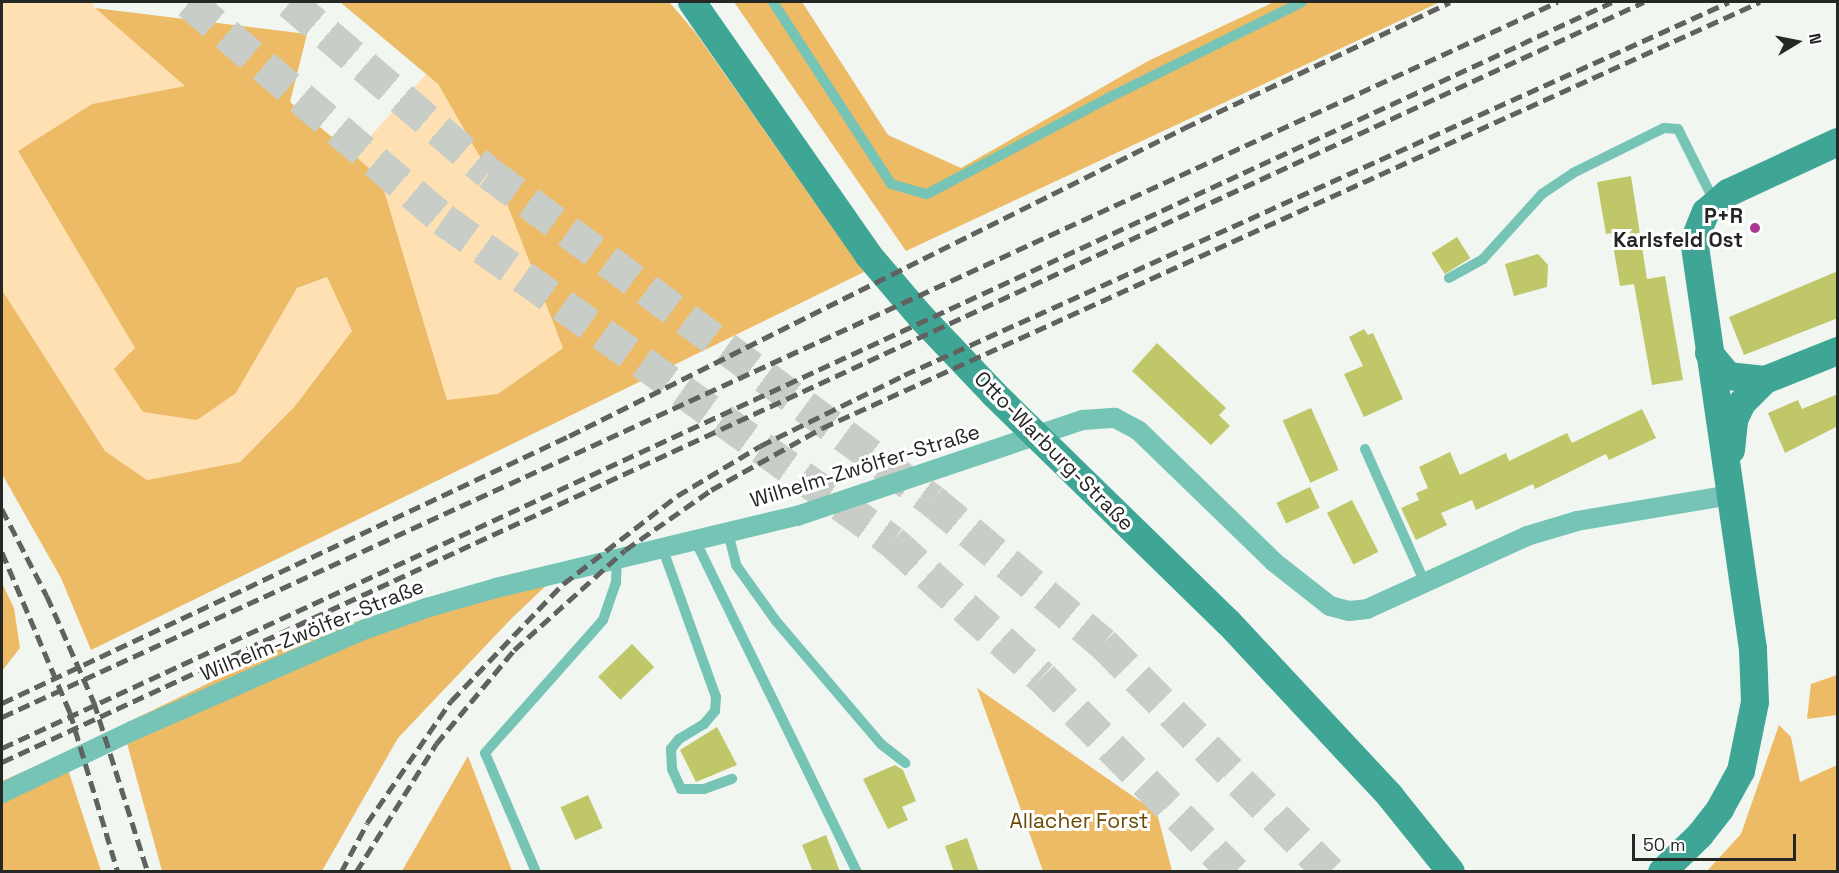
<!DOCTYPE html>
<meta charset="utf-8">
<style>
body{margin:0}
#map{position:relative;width:1839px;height:873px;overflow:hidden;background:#f1f6f1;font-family:"Space Grotesk",sans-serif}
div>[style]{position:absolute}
.green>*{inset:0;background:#fee0b2}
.forest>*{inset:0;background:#edba65}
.building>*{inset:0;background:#bfc769;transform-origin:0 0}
.highway-tunnel>*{height:33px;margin-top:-16.5px;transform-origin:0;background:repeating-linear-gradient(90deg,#c8cdc8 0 33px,transparent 0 49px)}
.lane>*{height:10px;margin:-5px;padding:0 5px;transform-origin:5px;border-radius:5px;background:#75c4b6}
.street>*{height:20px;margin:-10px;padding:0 10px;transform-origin:10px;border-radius:10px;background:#75c4b6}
.secondary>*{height:28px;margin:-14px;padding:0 14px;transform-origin:14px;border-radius:14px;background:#3fa696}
.rail>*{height:4.5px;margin-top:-2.25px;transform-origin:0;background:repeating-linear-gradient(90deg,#5f625f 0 12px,transparent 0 18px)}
.dots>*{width:16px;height:16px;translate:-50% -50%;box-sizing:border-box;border:3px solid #fff;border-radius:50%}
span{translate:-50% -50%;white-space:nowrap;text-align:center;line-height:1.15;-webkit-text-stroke:6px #fff;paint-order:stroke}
.poi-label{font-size:21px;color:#252725;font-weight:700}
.right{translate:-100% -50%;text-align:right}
.street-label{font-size:21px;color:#252725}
.park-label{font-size:21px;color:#6a4902}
.frame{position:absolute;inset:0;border:3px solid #252725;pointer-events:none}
.north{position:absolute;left:1767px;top:12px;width:60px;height:60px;-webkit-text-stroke:4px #fff;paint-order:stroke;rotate:80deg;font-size:16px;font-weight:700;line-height:24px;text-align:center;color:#252725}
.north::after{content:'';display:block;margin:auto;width:21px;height:27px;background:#252725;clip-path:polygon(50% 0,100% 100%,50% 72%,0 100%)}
.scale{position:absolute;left:1632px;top:834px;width:164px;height:27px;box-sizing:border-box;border:3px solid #252725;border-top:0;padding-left:8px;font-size:18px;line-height:21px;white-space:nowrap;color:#252725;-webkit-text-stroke:4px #fff;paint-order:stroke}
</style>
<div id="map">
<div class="green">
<i style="clip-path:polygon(2px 2px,92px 2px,95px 8px,185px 86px,92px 104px,18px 151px,135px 348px,236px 393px,297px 288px,327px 277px,352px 331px,295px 406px,240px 462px,147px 480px,105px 451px,2px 290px)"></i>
<i style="clip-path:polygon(426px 74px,438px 84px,507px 204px,563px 348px,498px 395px,447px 400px,380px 177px,354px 155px)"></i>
</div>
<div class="forest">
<i style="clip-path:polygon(340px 2px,669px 2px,695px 32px,864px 272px,91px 650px,61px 578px,2px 474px,2px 290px,105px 451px,147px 480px,240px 462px,295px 406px,352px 331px,327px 277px,297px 288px,236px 393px,197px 420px,143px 412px,114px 369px,135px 348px,18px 151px,92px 104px,185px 86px,95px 8px,307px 34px,290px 102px,380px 177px,447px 400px,498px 394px,563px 348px,507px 204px,438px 84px)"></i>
<i style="clip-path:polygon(734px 2px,802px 2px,888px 135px,961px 168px,1150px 60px,1274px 2px,1440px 2px,906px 251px)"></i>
<i style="clip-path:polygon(573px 560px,512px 618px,398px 738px,322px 871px,162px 871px,122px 725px,306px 636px)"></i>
<i style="clip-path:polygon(2px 583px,14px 608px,20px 648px,2px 671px)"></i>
<i style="clip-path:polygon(1837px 675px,1837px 715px,1807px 719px,1811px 684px)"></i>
<i style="clip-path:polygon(977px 688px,1157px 813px,1172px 871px,1043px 871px)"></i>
<i style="clip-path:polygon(1779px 725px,1791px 737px,1800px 782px,1837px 765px,1837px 871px,1707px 871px,1741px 834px)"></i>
<i style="clip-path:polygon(63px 754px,101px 871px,2px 871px,2px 781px)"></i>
<i style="clip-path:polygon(468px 756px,512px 871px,402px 871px)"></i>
</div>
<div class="building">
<i style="clip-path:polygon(1631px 176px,1647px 279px,1665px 276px,1683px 380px,1652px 385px,1634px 284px,1620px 286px,1611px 233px,1606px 234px,1597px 182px)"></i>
<i style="left:1457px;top:237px;width:25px;height:30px;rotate:58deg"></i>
<i style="clip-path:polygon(1538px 254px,1548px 265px,1547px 287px,1514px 296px,1505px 264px)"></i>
<i style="clip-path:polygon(1838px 271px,1838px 318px,1744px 355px,1729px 317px)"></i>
<i style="clip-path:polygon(1364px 329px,1368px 335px,1373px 333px,1403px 399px,1364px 417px,1344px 374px,1363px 366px,1349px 337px)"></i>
<i style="clip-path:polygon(1157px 343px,1226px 408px,1219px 415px,1230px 426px,1211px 445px,1132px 371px)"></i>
<i style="clip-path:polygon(1838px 394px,1838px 426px,1785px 453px,1768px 413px,1798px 400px,1802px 409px)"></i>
<i style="left:1311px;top:408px;width:68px;height:31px;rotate:66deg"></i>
<i style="clip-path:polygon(1642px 409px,1656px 438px,1609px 460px,1606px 454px,1535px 489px,1533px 484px,1476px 510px,1472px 500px,1441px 513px,1447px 525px,1416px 540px,1401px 508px,1419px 500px,1416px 493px,1428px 488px,1419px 467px,1450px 452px,1460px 475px,1506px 453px,1509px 461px,1567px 433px,1572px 443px)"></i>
<i style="left:1310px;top:487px;width:23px;height:37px;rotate:65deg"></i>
<i style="left:1352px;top:500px;width:58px;height:28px;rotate:63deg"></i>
<i style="left:632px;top:644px;width:32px;height:47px;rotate:46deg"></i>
<i style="clip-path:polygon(717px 727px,737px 765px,696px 782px,680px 750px)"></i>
<i style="clip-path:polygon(895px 765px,903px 770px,916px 801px,902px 807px,908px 820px,888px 829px,863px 779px)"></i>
<i style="left:588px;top:795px;width:36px;height:30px;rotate:66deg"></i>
<i style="clip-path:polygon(826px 835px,840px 872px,813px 872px,802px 845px)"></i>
<i style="clip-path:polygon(967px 838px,979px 872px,954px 872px,945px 846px)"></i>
</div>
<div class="highway-tunnel">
<i style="left:189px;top:2px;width:334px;rotate:40.5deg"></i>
<i style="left:443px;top:219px;width:553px;rotate:35.65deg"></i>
<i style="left:892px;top:541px;width:202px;rotate:42.2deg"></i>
<i style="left:1042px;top:677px;width:274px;rotate:45.4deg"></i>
<i style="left:290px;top:2px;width:262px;rotate:40.7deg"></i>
<i style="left:489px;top:173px;width:551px;rotate:36.43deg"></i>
<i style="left:932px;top:500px;width:223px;rotate:39.9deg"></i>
<i style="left:1103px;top:643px;width:322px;rotate:45.3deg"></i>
</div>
<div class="lane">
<i style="left:773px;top:2px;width:217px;rotate:57deg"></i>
<i style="left:891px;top:184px;width:37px;rotate:16deg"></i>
<i style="left:927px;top:194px;width:205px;rotate:-27.9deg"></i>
<i style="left:1108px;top:98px;width:216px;rotate:-26.3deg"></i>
<i style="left:1449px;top:278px;width:39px;rotate:-29deg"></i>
<i style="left:1483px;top:259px;width:88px;rotate:-47.8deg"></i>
<i style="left:1542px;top:194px;width:37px;rotate:-34deg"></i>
<i style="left:1573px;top:173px;width:102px;rotate:-26.3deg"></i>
<i style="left:1664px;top:128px;width:14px;rotate:4deg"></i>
<i style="left:1678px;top:129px;width:83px;rotate:63.4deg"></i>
<i style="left:1365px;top:449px;width:145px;rotate:65.9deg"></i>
<i style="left:728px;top:532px;width:34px;rotate:76deg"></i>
<i style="left:736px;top:565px;width:69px;rotate:54.5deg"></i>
<i style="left:776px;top:621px;width:162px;rotate:49.5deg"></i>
<i style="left:881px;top:744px;width:31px;rotate:38deg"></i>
<i style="left:695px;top:540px;width:369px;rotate:64deg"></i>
<i style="left:662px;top:547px;width:159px;rotate:70.2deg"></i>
<i style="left:716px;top:697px;width:14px;rotate:94deg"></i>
<i style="left:715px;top:711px;width:17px;rotate:130deg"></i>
<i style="left:704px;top:724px;width:29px;rotate:149deg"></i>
<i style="left:679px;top:739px;width:13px;rotate:129deg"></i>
<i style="left:671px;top:749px;width:20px;rotate:87deg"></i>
<i style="left:672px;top:769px;width:22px;rotate:66deg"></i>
<i style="left:681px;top:789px;width:23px"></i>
<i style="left:704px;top:789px;width:30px;rotate:-20deg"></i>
<i style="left:536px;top:872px;width:129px;rotate:-113.2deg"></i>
<i style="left:485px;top:753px;width:178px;rotate:-48.4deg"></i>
<i style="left:603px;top:620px;width:39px;rotate:-71deg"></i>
<i style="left:616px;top:583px;width:23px;rotate:-88deg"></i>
</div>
<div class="street">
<i style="left:2px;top:793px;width:144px;rotate:-25.5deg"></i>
<i style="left:132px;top:731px;width:255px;rotate:-23.6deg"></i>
<i style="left:366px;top:629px;width:64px;rotate:-19.3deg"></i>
<i style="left:426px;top:608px;width:73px;rotate:-15.9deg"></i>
<i style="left:496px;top:588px;width:309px;rotate:-13.5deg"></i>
<i style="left:797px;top:516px;width:302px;rotate:-18.6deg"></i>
<i style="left:1083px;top:420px;width:32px;rotate:-4deg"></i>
<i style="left:1115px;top:418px;width:27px;rotate:28deg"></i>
<i style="left:1139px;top:431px;width:188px;rotate:44.1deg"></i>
<i style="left:1274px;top:562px;width:71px;rotate:38.2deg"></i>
<i style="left:1330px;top:606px;width:20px;rotate:15deg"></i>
<i style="left:1349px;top:611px;width:18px;rotate:-6deg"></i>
<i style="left:1367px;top:609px;width:176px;rotate:-24.5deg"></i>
<i style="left:1527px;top:536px;width:52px;rotate:-16.7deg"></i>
<i style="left:1577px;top:521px;width:155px;rotate:-9.6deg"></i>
</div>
<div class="secondary">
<i style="left:692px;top:2px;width:310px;rotate:55.1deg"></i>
<i style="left:869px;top:256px;width:82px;rotate:49.5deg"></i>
<i style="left:922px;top:318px;width:105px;rotate:46.5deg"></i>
<i style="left:994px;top:394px;width:327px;rotate:44.3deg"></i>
<i style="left:1228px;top:622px;width:238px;rotate:47deg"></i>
<i style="left:1390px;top:796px;width:97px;rotate:51.2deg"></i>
<i style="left:1709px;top:353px;width:30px;rotate:50deg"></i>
<i style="left:1728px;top:376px;width:37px;rotate:6deg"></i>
<i style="left:1765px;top:380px;width:79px;rotate:-21.7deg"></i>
<i style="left:1731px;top:450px;width:30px;rotate:-84deg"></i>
<i style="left:1734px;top:420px;width:19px;rotate:-65deg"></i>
<i style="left:1742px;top:403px;width:33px;rotate:-45deg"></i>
<i style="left:1662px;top:872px;width:53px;rotate:-44.2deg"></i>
<i style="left:1700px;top:835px;width:33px;rotate:-52deg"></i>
<i style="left:1720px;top:809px;width:43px;rotate:-61.1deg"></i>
<i style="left:1741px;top:771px;width:70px;rotate:-78.5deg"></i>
<i style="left:1755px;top:702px;width:53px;rotate:-92.2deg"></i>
<i style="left:1753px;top:649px;width:412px;rotate:-98.2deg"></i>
<i style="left:1694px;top:241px;width:31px;rotate:-68deg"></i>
<i style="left:1706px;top:212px;width:29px;rotate:-41deg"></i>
<i style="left:1728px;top:193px;width:121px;rotate:-24.9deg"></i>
</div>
<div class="rail">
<i style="left:2px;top:509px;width:98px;rotate:62.7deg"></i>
<i style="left:47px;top:596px;width:116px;rotate:66.1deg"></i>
<i style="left:94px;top:702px;width:178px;rotate:72.4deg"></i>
<i style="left:2px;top:552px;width:174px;rotate:67deg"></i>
<i style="left:70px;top:712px;width:167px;rotate:73.3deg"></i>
<i style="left:2px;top:703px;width:627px;rotate:-25.22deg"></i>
<i style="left:569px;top:436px;width:688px;rotate:-26.6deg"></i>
<i style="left:1184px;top:128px;width:294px;rotate:-25.3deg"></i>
<i style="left:2px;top:717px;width:1712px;rotate:-24.69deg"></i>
<i style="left:2px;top:748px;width:1774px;rotate:-24.86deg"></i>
<i style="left:2px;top:762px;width:1809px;rotate:-24.84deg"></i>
<i style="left:341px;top:872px;width:55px;rotate:-62deg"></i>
<i style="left:367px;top:823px;width:148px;rotate:-55.5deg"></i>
<i style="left:451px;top:701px;width:162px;rotate:-46.3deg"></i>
<i style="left:563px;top:584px;width:144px;rotate:-37.7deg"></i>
<i style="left:677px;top:496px;width:97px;rotate:-31.1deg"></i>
<i style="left:760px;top:446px;width:161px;rotate:-26.2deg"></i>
<i style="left:904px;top:375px;width:905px;rotate:-24.33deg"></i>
<i style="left:356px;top:872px;width:151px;rotate:-58deg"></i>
<i style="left:436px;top:744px;width:122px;rotate:-50.3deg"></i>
<i style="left:514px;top:650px;width:149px;rotate:-42deg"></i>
<i style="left:625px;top:550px;width:105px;rotate:-34.9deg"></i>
<i style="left:711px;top:490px;width:127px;rotate:-29.2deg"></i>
<i style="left:822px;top:428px;width:1030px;rotate:-24.43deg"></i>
</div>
<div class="dots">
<i style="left:1755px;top:228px;background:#a93893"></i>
</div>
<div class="poi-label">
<span class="right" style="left:1743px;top:228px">P+R<br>Karlsfeld Ost</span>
</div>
<div class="street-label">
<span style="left:1054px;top:451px;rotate:45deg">Otto-Warburg-Straße</span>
<span style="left:865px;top:466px;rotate:-17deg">Wilhelm-Zwölfer-Straße</span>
<span style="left:312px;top:630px;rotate:-22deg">Wilhelm-Zwölfer-Straße</span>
</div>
<div class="park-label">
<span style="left:1079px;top:821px">Allacher Forst</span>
</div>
<div class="frame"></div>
<div class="north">N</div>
<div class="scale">50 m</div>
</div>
